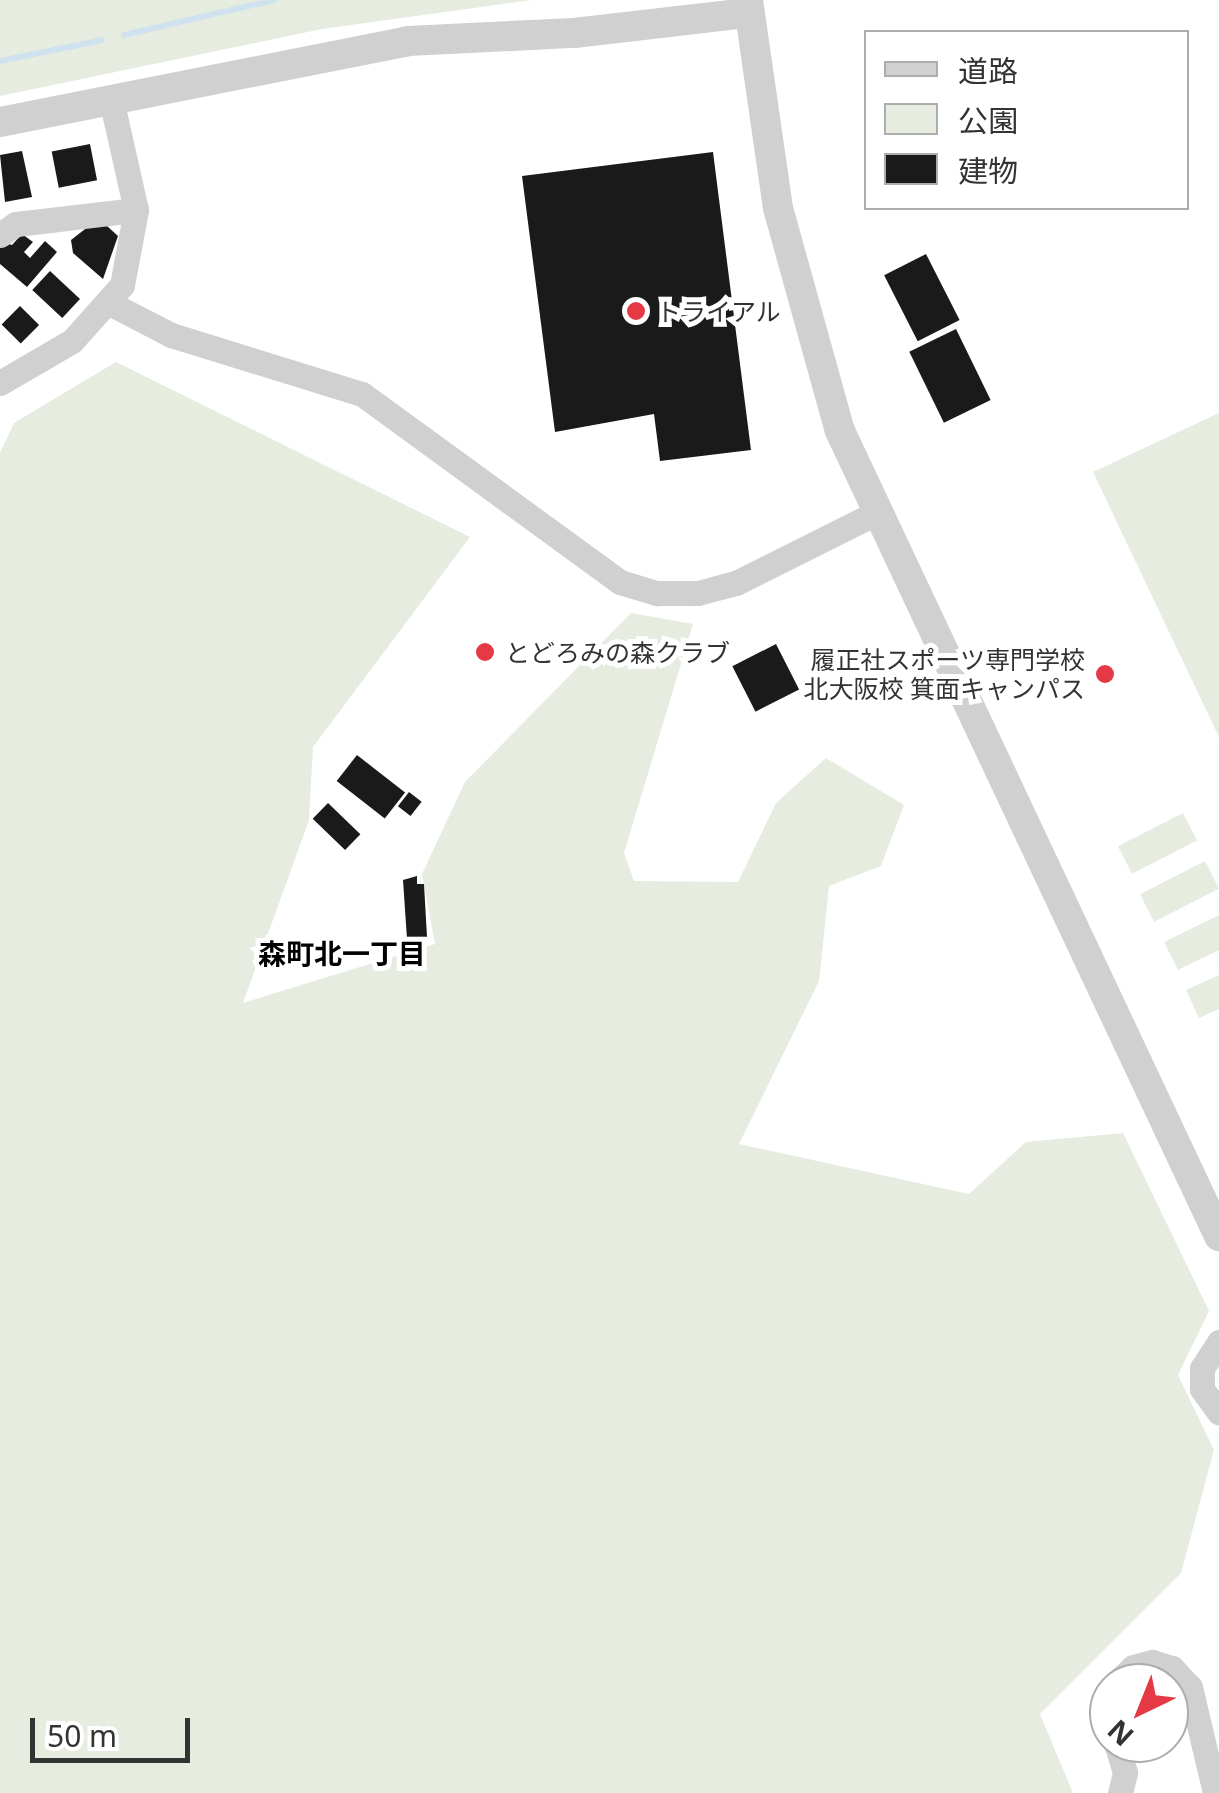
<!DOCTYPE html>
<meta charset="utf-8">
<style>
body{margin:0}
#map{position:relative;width:1219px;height:1793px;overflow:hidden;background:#fff;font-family:"Noto Sans","Noto Sans JP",sans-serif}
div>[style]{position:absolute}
.green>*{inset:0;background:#e6ecdf;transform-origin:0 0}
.stream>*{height:6px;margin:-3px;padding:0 3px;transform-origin:3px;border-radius:3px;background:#cfe2ee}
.building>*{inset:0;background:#1a1a1a;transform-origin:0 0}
.minor>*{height:25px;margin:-12.5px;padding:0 12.5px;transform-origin:12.5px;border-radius:12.5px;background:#d0d0d0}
.tertiary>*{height:30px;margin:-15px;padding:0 15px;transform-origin:15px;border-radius:15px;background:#d0d0d0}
.dots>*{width:28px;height:28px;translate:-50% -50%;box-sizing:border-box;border:5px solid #fff;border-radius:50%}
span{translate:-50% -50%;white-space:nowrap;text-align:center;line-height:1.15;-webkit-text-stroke:10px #fff;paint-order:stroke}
.poi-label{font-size:25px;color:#333}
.left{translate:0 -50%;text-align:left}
.right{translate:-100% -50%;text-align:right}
.neighbourhood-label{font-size:28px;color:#000;font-weight:700}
.legend{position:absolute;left:864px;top:30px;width:325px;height:180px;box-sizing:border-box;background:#fff;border:2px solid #adadad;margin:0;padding:12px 18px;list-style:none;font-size:30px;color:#333}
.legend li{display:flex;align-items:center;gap:20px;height:50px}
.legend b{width:50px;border:2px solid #adadad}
.north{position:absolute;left:1089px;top:1663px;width:100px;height:100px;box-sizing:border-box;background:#fff;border:2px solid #adadad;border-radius:50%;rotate:223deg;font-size:28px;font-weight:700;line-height:40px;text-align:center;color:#333}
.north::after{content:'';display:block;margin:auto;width:35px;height:45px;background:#e63946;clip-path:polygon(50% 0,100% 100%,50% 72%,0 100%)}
.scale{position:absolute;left:30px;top:1718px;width:160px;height:45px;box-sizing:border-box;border:5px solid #333;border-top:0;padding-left:12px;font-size:30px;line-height:35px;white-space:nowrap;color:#333;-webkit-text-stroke:8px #fff;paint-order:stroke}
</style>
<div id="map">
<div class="green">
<i style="clip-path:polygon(0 0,532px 0,322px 29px,0 96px)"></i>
<i style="clip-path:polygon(116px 362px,470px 537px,313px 747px,309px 820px,243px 1003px,435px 944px,422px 874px,465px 782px,631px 613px,693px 624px,624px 853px,634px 881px,738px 882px,776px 803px,826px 758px,904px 805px,881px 866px,829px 886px,819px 981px,739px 1144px,969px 1194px,1026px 1142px,1123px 1133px,1209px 1311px,1178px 1375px,1214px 1450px,1181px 1573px,1040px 1714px,1073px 1793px,0 1793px,0 453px,14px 423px)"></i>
<i style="clip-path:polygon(1219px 413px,1219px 737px,1093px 472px)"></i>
<i style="left:1183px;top:813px;width:31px;height:73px;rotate:63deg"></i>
<i style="left:1205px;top:861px;width:31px;height:73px;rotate:63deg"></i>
<i style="clip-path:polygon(1219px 915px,1219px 950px,1178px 970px,1164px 942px)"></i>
<i style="clip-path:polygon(1219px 975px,1219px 1009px,1199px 1018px,1186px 990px)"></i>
</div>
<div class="stream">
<i style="left:124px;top:35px;width:154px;rotate:-13.1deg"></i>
<i style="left:0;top:61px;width:104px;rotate:-11.6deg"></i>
</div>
<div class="building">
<i style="left:90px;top:144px;width:37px;height:39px;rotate:79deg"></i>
<i style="clip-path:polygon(22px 151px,32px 197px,5px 202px,0 155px)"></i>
<i style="clip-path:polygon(713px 152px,751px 450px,660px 461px,654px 414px,555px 432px,522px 176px)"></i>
<i style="clip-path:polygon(89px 226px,107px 226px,118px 236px,103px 279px,73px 253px,71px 240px)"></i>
<i style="clip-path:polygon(22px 234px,33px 242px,24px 252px,30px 258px,45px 241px,57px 252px,27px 287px,0 264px,0 241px,12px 245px)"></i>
<i style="left:926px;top:254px;width:74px;height:47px;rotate:63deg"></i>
<i style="left:50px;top:271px;width:41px;height:26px;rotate:43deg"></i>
<i style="left:20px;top:306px;width:27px;height:26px;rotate:45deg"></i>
<i style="left:956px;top:329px;width:79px;height:52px;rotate:64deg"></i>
<i style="left:776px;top:644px;width:51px;height:49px;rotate:63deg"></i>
<i style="left:357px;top:755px;width:61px;height:33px;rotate:38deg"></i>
<i style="left:409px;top:792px;width:16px;height:18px;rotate:38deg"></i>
<i style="left:328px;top:803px;width:45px;height:22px;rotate:44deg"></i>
<i style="clip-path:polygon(417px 876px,417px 884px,424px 884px,427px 937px,407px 939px,403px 880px)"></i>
</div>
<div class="minor">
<i style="left:0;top:235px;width:19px;rotate:-35deg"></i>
<i style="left:16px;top:224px;width:121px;rotate:-6.7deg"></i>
<i style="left:111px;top:304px;width:68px;rotate:27.3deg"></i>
<i style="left:171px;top:335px;width:200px;rotate:17.2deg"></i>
<i style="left:362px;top:394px;width:319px;rotate:36.1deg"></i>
<i style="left:620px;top:582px;width:39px;rotate:17deg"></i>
<i style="left:657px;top:593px;width:41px"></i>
<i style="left:698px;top:593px;width:39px;rotate:-15deg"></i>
<i style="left:736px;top:583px;width:154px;rotate:-26.6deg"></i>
<i style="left:0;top:383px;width:83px;rotate:-30.3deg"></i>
<i style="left:72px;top:341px;width:75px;rotate:-48.2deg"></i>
<i style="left:122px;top:285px;width:76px;rotate:-79.4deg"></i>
<i style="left:136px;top:210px;width:114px;rotate:-102.7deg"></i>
<i style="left:1219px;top:1342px;width:31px;rotate:123deg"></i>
<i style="left:1202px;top:1368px;width:21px;rotate:90deg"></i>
<i style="left:1202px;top:1389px;width:29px;rotate:54deg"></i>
<i style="left:1116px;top:1683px;width:23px;rotate:-43deg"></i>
<i style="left:1133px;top:1667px;width:20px;rotate:-15deg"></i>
<i style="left:1152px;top:1662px;width:21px;rotate:17deg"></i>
<i style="left:1172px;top:1668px;width:26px;rotate:47deg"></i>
<i style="left:1190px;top:1687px;width:109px;rotate:76.7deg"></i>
<i style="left:1109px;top:1697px;width:24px;rotate:90deg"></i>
<i style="left:1116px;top:1743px;width:31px;rotate:73deg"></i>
<i style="left:1125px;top:1773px;width:21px;rotate:104deg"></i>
</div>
<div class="tertiary">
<i style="left:748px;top:0;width:210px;rotate:81.8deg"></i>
<i style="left:778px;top:208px;width:231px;rotate:74.5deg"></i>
<i style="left:840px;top:431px;width:890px;rotate:64.79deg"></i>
<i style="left:0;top:122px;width:416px;rotate:-11.2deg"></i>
<i style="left:408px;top:41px;width:166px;rotate:-2.8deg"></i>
<i style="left:574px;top:33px;width:175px;rotate:-6.6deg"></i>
</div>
<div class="dots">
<i style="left:636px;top:311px;background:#e63946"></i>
<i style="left:485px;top:652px;background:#e63946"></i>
<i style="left:1105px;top:674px;background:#e63946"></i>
</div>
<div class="poi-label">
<span class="left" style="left:656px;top:311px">トライアル</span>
<span class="left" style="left:505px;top:652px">とどろみの森クラブ</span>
<span class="right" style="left:1085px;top:674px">履正社スポーツ専門学校<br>北大阪校 箕面キャンパス</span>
</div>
<div class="neighbourhood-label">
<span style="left:342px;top:953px">森町北一丁目</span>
</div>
<ul class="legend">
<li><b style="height:12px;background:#d0d0d0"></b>道路</li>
<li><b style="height:28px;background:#e6ecdf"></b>公園</li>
<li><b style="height:28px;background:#1a1a1a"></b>建物</li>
</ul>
<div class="north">N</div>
<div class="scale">50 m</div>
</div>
